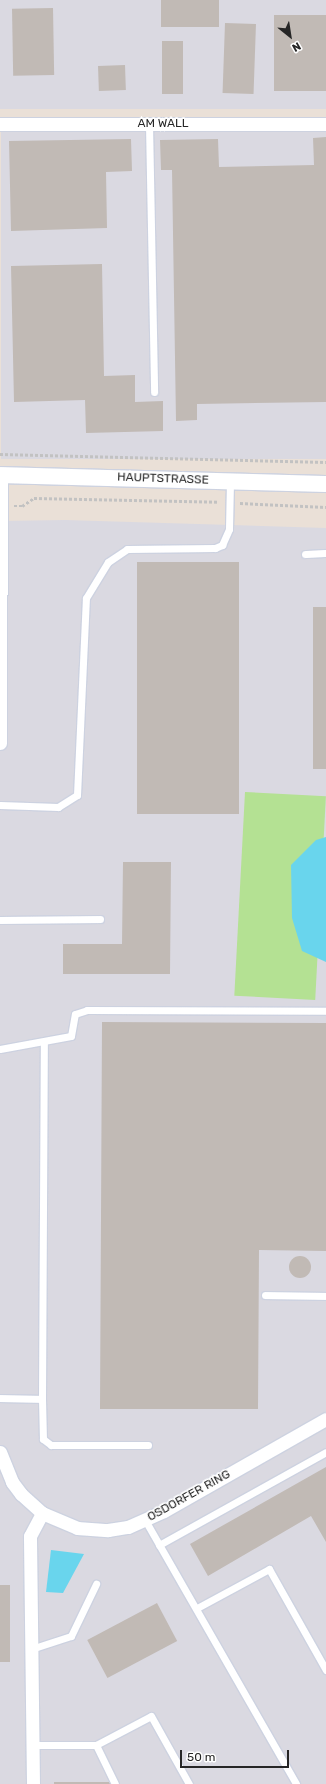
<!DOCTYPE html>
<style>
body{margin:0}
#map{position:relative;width:326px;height:1784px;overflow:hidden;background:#eae0d7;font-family:Rubik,sans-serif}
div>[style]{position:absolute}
.industrial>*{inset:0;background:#dad9e1;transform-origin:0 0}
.green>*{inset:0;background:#b4e193;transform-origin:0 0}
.water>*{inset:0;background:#69d5ed}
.building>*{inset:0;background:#c1bab5;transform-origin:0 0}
.round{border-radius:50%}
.path>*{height:2.5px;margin-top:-1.25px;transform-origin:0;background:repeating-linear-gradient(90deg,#c2c2c2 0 3px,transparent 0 5px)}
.roads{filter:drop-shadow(1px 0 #cdd2e0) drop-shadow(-1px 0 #cdd2e0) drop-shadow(0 1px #cdd2e0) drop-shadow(0 -1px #cdd2e0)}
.service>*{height:7px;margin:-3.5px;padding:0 3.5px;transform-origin:3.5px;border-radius:3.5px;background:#fff}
.minor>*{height:13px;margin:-6.5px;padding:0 6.5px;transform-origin:6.5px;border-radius:6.5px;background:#fff}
.tertiary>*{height:16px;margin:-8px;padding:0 8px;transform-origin:8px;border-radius:8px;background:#fff}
span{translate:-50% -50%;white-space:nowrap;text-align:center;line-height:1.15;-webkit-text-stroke:3.5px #fff;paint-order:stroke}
.street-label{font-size:12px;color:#262626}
.north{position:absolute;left:270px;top:16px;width:40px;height:40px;-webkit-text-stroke:3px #fff;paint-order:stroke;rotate:150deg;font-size:11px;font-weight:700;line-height:16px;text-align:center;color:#262626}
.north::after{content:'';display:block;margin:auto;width:14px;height:18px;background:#262626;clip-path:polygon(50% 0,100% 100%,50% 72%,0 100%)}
.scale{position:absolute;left:180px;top:1750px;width:109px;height:18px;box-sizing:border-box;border:2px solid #262626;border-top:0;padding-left:5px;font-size:12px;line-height:14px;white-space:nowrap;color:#262626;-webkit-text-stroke:3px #fff;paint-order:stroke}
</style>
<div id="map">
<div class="industrial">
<i style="left:0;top:0;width:326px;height:109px"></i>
<i style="left:326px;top:132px;width:327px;height:325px;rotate:90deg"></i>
<i style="clip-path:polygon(65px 520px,326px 528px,326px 1784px,0 1784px,0 521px)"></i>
</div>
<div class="green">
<i style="left:245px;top:792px;width:81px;height:204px;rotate:3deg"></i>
</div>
<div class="water">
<i style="clip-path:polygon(326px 837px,326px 962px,302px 951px,292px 918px,291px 865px,316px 840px)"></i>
<i style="clip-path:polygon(51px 1550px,84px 1554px,63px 1593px,46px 1592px)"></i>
</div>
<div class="building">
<i style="left:161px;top:0;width:58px;height:27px"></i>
<i style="left:53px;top:8px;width:67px;height:41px;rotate:89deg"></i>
<i style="left:326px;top:15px;width:76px;height:52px;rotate:90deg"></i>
<i style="left:225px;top:23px;width:31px;height:70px;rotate:2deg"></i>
<i style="left:162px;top:41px;width:21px;height:53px"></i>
<i style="left:125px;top:65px;width:25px;height:27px;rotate:88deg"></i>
<i style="clip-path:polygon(326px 137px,326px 402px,197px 404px,197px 420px,176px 421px,172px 170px,161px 170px,160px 140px,218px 139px,219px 167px,314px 165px,313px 138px)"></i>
<i style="clip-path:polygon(131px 139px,132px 171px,106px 172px,107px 228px,11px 231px,9px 141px)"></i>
<i style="clip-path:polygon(102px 264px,104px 376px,135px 375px,135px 402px,163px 401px,163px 431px,86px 433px,85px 400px,14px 402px,11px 266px)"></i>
<i style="left:137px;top:562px;width:102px;height:252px"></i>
<i style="left:313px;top:607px;width:13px;height:162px"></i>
<i style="clip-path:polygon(123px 862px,171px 862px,170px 974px,63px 974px,63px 944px,122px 944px)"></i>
<i style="clip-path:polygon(102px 1022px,326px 1023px,326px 1251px,259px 1250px,258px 1409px,100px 1409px)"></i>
<i class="round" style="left:289px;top:1256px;width:22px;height:22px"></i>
<i style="clip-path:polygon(326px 1467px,326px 1542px,311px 1516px,208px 1576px,190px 1544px)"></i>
<i style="left:0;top:1585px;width:10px;height:77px"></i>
<i style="left:157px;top:1603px;width:43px;height:79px;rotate:62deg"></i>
<i style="left:54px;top:1782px;width:56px;height:2px"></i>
</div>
<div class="path">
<i style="left:0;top:454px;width:326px;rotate:1.4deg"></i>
<i style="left:240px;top:503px;width:86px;rotate:2.7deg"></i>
<i style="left:14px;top:506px;width:8px"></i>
<i style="left:22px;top:506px;width:14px;rotate:-34deg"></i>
<i style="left:34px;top:498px;width:185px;rotate:1.2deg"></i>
</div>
<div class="roads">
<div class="service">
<i style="left:149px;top:124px;width:268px;rotate:88.9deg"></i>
<i style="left:305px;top:554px;width:21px;rotate:-3deg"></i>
<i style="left:0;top:805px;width:58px;rotate:2deg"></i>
<i style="left:58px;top:807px;width:22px;rotate:-32deg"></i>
<i style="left:77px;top:795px;width:197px;rotate:-87.4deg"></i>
<i style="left:86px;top:598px;width:42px;rotate:-58.6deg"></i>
<i style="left:108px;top:562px;width:23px;rotate:-34deg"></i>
<i style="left:127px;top:549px;width:88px;rotate:-0.7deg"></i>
<i style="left:215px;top:548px;width:8px;rotate:-23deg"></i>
<i style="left:222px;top:545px;width:17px;rotate:-66deg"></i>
<i style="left:229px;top:529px;width:48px;rotate:-88.8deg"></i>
<i style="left:0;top:920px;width:100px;rotate:-0.6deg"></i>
<i style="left:0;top:1049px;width:72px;rotate:-10.4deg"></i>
<i style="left:71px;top:1036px;width:22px;rotate:-80deg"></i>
<i style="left:75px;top:1014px;width:13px;rotate:-18deg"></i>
<i style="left:87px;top:1010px;width:239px;rotate:0.2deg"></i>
<i style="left:265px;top:1295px;width:61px;rotate:0.9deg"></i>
<i style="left:0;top:1398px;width:42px;rotate:1.4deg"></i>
<i style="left:42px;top:1399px;width:357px;rotate:-89.7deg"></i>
<i style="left:42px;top:1399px;width:40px;rotate:88.6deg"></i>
<i style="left:43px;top:1439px;width:10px;rotate:37deg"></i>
<i style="left:51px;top:1445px;width:97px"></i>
<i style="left:145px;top:1520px;width:304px;rotate:60.2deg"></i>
<i style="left:159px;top:1545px;width:191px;rotate:-29.1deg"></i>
<i style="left:197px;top:1608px;width:82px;rotate:-28.4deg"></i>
<i style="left:269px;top:1569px;width:116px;rotate:60.6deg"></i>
<i style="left:31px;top:1649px;width:42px;rotate:-18deg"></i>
<i style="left:71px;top:1636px;width:58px;rotate:-64.3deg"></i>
<i style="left:33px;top:1745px;width:63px"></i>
<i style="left:96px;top:1745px;width:62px;rotate:-27.8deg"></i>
<i style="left:151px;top:1716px;width:78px;rotate:60.8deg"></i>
<i style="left:96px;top:1745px;width:43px;rotate:64deg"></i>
</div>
<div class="minor">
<i style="left:0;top:124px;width:326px"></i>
<i style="left:0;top:743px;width:268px;rotate:-89.8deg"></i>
<i style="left:0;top:1452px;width:32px;rotate:68deg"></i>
<i style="left:12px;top:1482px;width:15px;rotate:53deg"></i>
<i style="left:21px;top:1494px;width:28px;rotate:42deg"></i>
<i style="left:42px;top:1513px;width:38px;rotate:23deg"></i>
<i style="left:77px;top:1528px;width:31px;rotate:4deg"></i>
<i style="left:108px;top:1530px;width:20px;rotate:-9deg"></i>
<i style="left:128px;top:1527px;width:39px;rotate:-24deg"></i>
<i style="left:164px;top:1511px;width:186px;rotate:-29.6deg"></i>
<i style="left:33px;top:1784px;width:248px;rotate:-90.7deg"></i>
<i style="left:30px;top:1536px;width:26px;rotate:-62deg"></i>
</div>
<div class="tertiary">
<i style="left:0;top:475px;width:326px;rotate:1.6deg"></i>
</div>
</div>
<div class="street-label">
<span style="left:163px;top:124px">AM WALL</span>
<span style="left:163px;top:479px;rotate:2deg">HAUPTSTRASSE</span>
<span style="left:189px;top:1496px;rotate:-29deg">OSDORFER RING</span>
</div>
<div class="north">N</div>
<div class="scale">50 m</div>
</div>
